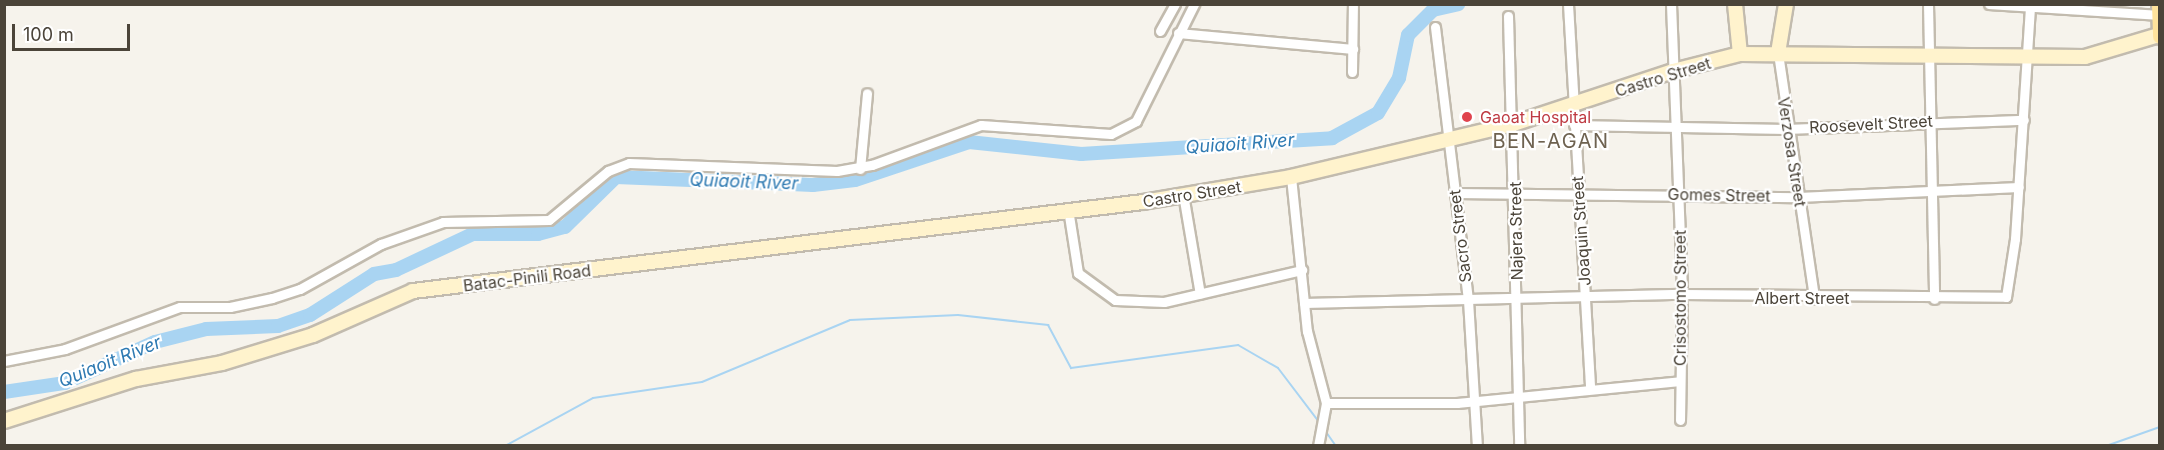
<!DOCTYPE html>
<style>
body{margin:0}
#map{position:relative;width:2164px;height:450px;overflow:hidden;background:#f6f3ec;font-family:Inter,sans-serif}
div>[style]{position:absolute}
.stream>*{height:2px;margin:-1px;padding:0 1px;transform-origin:1px;border-radius:1px;background:#a9d4f2}
.river>*{height:14px;margin:-7px;padding:0 7px;transform-origin:7px;border-radius:7px;background:#a9d4f2}
.roads{filter:drop-shadow(2px 0 #c2bbae) drop-shadow(-2px 0 #c2bbae) drop-shadow(0 2px #c2bbae) drop-shadow(0 -2px #c2bbae)}
.street>*{height:9px;margin:-4.5px;padding:0 4.5px;transform-origin:4.5px;border-radius:4.5px;background:#fff}
.secondary>*{height:14px;margin:-7px;padding:0 7px;transform-origin:7px;border-radius:7px;background:#fff3cd}
.primary>*{height:15px;margin:-7.5px;padding:0 7.5px;transform-origin:7.5px;border-radius:7.5px;background:#ffe39c}
.dots>*{width:16px;height:16px;translate:-50% -50%;box-sizing:border-box;border:3px solid #fff;border-radius:50%}
span{translate:-50% -50%;white-space:nowrap;text-align:center;line-height:1.15;-webkit-text-stroke:4.5px #fff;paint-order:stroke}
.street-label{font-size:16px;color:#4b4439}
.health-label{font-size:16px;color:#be3a42}
.left{translate:0 -50%;text-align:left}
.water-label{font-size:18px;color:#2e7ab2;font-style:italic}
.quarter-label{font-size:20px;color:#6e6250;letter-spacing:1.5px}
.frame{position:absolute;inset:0;border:6px solid #4b4439;pointer-events:none}
.scale{position:absolute;left:12px;top:24px;width:118px;height:27px;box-sizing:border-box;border:3px solid #4b4439;border-top:0;padding-left:8px;font-size:18px;line-height:21px;white-space:nowrap;color:#4b4439;-webkit-text-stroke:4px #fff;paint-order:stroke}
</style>
<div id="map">
<div class="stream">
<i style="left:1324px;top:429px;width:21px;rotate:55deg"></i>
<i style="left:505px;top:446px;width:100px;rotate:-28.6deg"></i>
<i style="left:593px;top:398px;width:110px;rotate:-8.4deg"></i>
<i style="left:702px;top:382px;width:160px;rotate:-22.7deg"></i>
<i style="left:850px;top:320px;width:108px;rotate:-2.7deg"></i>
<i style="left:958px;top:315px;width:91px;rotate:6.3deg"></i>
<i style="left:1048px;top:325px;width:49px;rotate:61.9deg"></i>
<i style="left:1071px;top:368px;width:169px;rotate:-7.8deg"></i>
<i style="left:1238px;top:345px;width:46px;rotate:29.9deg"></i>
<i style="left:1278px;top:368px;width:68px;rotate:52.8deg"></i>
<i style="left:2106px;top:446px;width:57px;rotate:-19.4deg"></i>
</div>
<div class="river">
<i style="left:4px;top:392px;width:62px;rotate:-8.4deg"></i>
<i style="left:65px;top:383px;width:99px;rotate:-24.5deg"></i>
<i style="left:155px;top:342px;width:53px;rotate:-14.3deg"></i>
<i style="left:206px;top:329px;width:72px;rotate:-2.4deg"></i>
<i style="left:278px;top:326px;width:34px;rotate:-19deg"></i>
<i style="left:310px;top:315px;width:76px;rotate:-32.6deg"></i>
<i style="left:374px;top:274px;width:22px;rotate:-10deg"></i>
<i style="left:396px;top:270px;width:85px;rotate:-25.1deg"></i>
<i style="left:473px;top:234px;width:65px"></i>
<i style="left:538px;top:234px;width:28px;rotate:-15deg"></i>
<i style="left:565px;top:227px;width:71px;rotate:-44.4deg"></i>
<i style="left:616px;top:177px;width:197px;rotate:2.3deg"></i>
<i style="left:813px;top:185px;width:42px;rotate:-6.8deg"></i>
<i style="left:855px;top:180px;width:120px;rotate:-18.4deg"></i>
<i style="left:969px;top:142px;width:113px;rotate:6.1deg"></i>
<i style="left:1081px;top:154px;width:252px;rotate:-3.6deg"></i>
<i style="left:1332px;top:138px;width:52px;rotate:-28.5deg"></i>
<i style="left:1378px;top:113px;width:41px;rotate:-59deg"></i>
<i style="left:1399px;top:78px;width:44px;rotate:-78.2deg"></i>
<i style="left:1408px;top:35px;width:35px;rotate:-45deg"></i>
<i style="left:1433px;top:10px;width:26px;rotate:-13deg"></i>
</div>
<div class="roads">
<div class="street">
<i style="left:1568px;top:4px;width:383px;rotate:86.7deg"></i>
<i style="left:1671px;top:4px;width:290px;rotate:87.8deg"></i>
<i style="left:1682px;top:294px;width:126px;rotate:90.9deg"></i>
<i style="left:1928px;top:4px;width:295px;rotate:88.8deg"></i>
<i style="left:1989px;top:4px;width:171px;rotate:3.7deg"></i>
<i style="left:1508px;top:16px;width:430px;rotate:88.5deg"></i>
<i style="left:1435px;top:27px;width:275px;rotate:83.1deg"></i>
<i style="left:1468px;top:300px;width:146px;rotate:86.5deg"></i>
<i style="left:1160px;top:31px;width:31px;rotate:-61deg"></i>
<i style="left:1178px;top:33px;width:176px;rotate:5.2deg"></i>
<i style="left:1778px;top:53px;width:248px;rotate:81.6deg"></i>
<i style="left:1352px;top:72px;width:68px;rotate:-89.2deg"></i>
<i style="left:1574px;top:125px;width:212px;rotate:1.1deg"></i>
<i style="left:1786px;top:129px;width:238px;rotate:-2.2deg"></i>
<i style="left:860px;top:169px;width:76px;rotate:-84.7deg"></i>
<i style="left:1291px;top:177px;width:155px;rotate:84.1deg"></i>
<i style="left:1307px;top:331px;width:74px;rotate:75.2deg"></i>
<i style="left:1326px;top:403px;width:44px;rotate:100.5deg"></i>
<i style="left:1456px;top:193px;width:342px;rotate:0.7deg"></i>
<i style="left:1798px;top:197px;width:221px;rotate:-2.6deg"></i>
<i style="left:1183px;top:194px;width:101px;rotate:80.4deg"></i>
<i style="left:1068px;top:209px;width:65px;rotate:81.1deg"></i>
<i style="left:1078px;top:273px;width:46px;rotate:36.1deg"></i>
<i style="left:1115px;top:300px;width:49px;rotate:2.3deg"></i>
<i style="left:1164px;top:302px;width:142px;rotate:-13.1deg"></i>
<i style="left:1304px;top:303px;width:378px;rotate:-1.4deg"></i>
<i style="left:1682px;top:294px;width:324px;rotate:0.5deg"></i>
<i style="left:2006px;top:297px;width:59px;rotate:-81.2deg"></i>
<i style="left:2015px;top:239px;width:235px;rotate:-86.3deg"></i>
<i style="left:4px;top:361px;width:62px;rotate:-11.1deg"></i>
<i style="left:65px;top:349px;width:122px;rotate:-20.1deg"></i>
<i style="left:180px;top:307px;width:50px"></i>
<i style="left:230px;top:307px;width:43px;rotate:-12.1deg"></i>
<i style="left:272px;top:298px;width:29px;rotate:-18deg"></i>
<i style="left:300px;top:289px;width:93px;rotate:-29.1deg"></i>
<i style="left:381px;top:244px;width:66px;rotate:-19.5deg"></i>
<i style="left:443px;top:222px;width:106px;rotate:-1.1deg"></i>
<i style="left:549px;top:220px;width:77px;rotate:-39.7deg"></i>
<i style="left:608px;top:171px;width:22px;rotate:-21deg"></i>
<i style="left:629px;top:163px;width:208px;rotate:2.2deg"></i>
<i style="left:837px;top:171px;width:36px;rotate:-10deg"></i>
<i style="left:872px;top:165px;width:116px;rotate:-20.2deg"></i>
<i style="left:981px;top:125px;width:130px;rotate:4deg"></i>
<i style="left:1111px;top:134px;width:28px;rotate:-27deg"></i>
<i style="left:1136px;top:121px;width:131px;rotate:-63.6deg"></i>
<i style="left:1326px;top:403px;width:131px"></i>
<i style="left:1457px;top:403px;width:224px;rotate:-5.6deg"></i>
</div>
<div class="secondary">
<i style="left:1735px;top:4px;width:50px;rotate:84.3deg"></i>
<i style="left:1778px;top:53px;width:50px;rotate:-80.7deg"></i>
<i style="left:4px;top:421px;width:139px;rotate:-17.7deg"></i>
<i style="left:136px;top:379px;width:87px;rotate:-10.5deg"></i>
<i style="left:222px;top:363px;width:95px;rotate:-17.1deg"></i>
<i style="left:313px;top:335px;width:109px;rotate:-23.7deg"></i>
<i style="left:413px;top:291px;width:735px;rotate:-6.95deg"></i>
<i style="left:1143px;top:202px;width:150px;rotate:-9.6deg"></i>
<i style="left:1291px;top:177px;width:228px;rotate:-13.4deg"></i>
<i style="left:1513px;top:124px;width:169px;rotate:-18.3deg"></i>
<i style="left:1673px;top:71px;width:69px;rotate:-14.2deg"></i>
<i style="left:1740px;top:54px;width:345px;rotate:0.5deg"></i>
<i style="left:2085px;top:57px;width:77px;rotate:-16.6deg"></i>
</div>
<div class="primary">
<i style="left:2159px;top:4px;width:32px;rotate:88deg"></i>
</div>
</div>
<div class="dots">
<i style="left:1467px;top:117px;background:#e0444e"></i>
</div>
<div class="street-label">
<span style="left:1663px;top:77px;rotate:-17deg">Castro Street</span>
<span style="left:1871px;top:124px;rotate:-3deg">Roosevelt Street</span>
<span style="left:1792px;top:152px;rotate:81deg">Verzosa Street</span>
<span style="left:1192px;top:194px;rotate:-9deg">Castro Street</span>
<span style="left:1719px;top:195px;rotate:1deg">Gomes Street</span>
<span style="left:1516px;top:231px;rotate:-91deg">Najera Street</span>
<span style="left:1581px;top:231px;rotate:-94deg">Joaquin Street</span>
<span style="left:1460px;top:236px;rotate:-97deg">Sacro Street</span>
<span style="left:527px;top:278px;rotate:-7deg">Batac-Pinili Road</span>
<span style="left:1680px;top:298px;rotate:-90deg">Crisostomo Street</span>
<span style="left:1802px;top:298px">Albert Street</span>
</div>
<div class="health-label">
<span class="left" style="left:1480px;top:117px">Gaoat Hospital</span>
</div>
<div class="water-label">
<span style="left:1240px;top:144px;rotate:-4deg">Quiaoit River</span>
<span style="left:744px;top:182px;rotate:2deg">Quiaoit River</span>
<span style="left:110px;top:362px;rotate:-22deg">Quiaoit River</span>
</div>
<div class="quarter-label">
<span style="left:1551px;top:141px">BEN-AGAN</span>
</div>
<div class="frame"></div>
<div class="scale">100 m</div>
</div>
